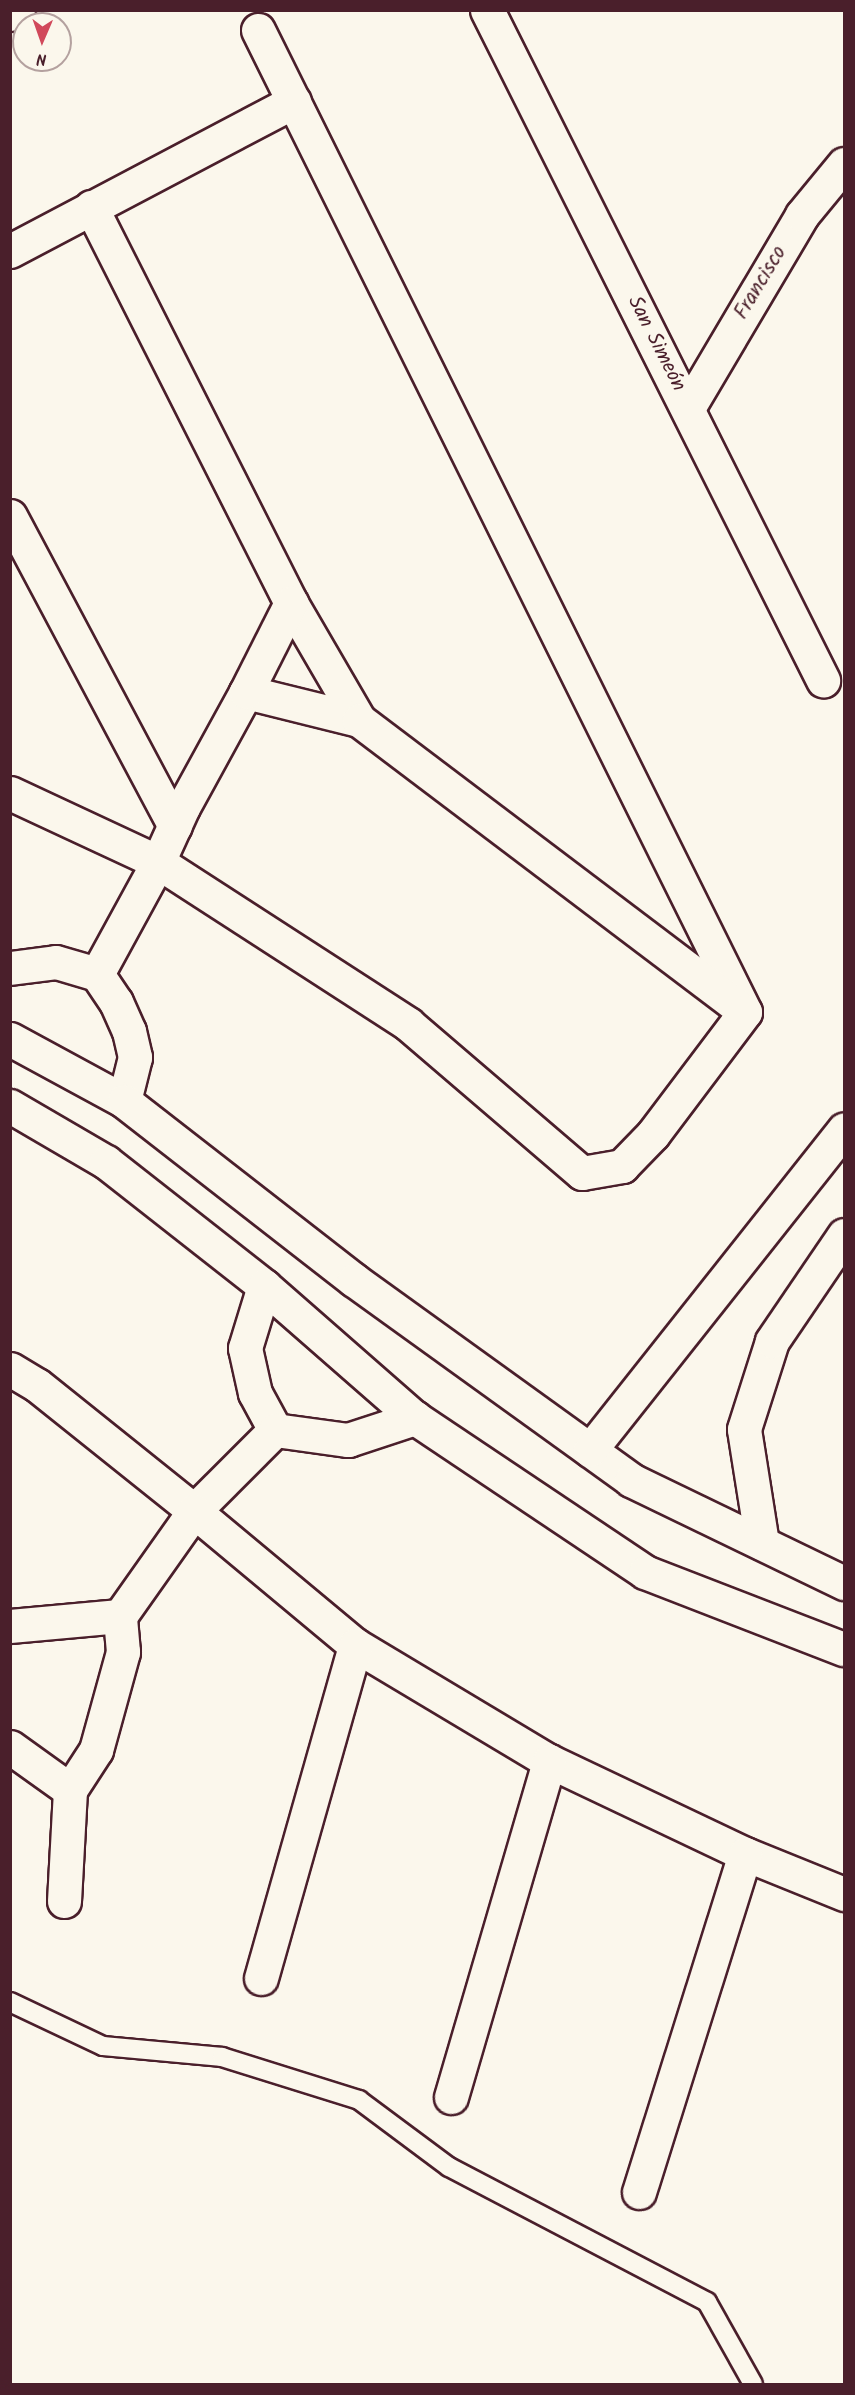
<!DOCTYPE html>
<meta charset="utf-8">
<style>
body{margin:0}
#map{position:relative;width:855px;height:2395px;overflow:hidden;background:#fbf7ec;font-family:Kalam,sans-serif}
div>[style]{position:absolute}
.roads{filter:drop-shadow(2px 0 #4a1f2b) drop-shadow(-2px 0 #4a1f2b) drop-shadow(0 2px #4a1f2b) drop-shadow(0 -2px #4a1f2b)}
.service>*{height:18px;margin:-9px;padding:0 9px;transform-origin:9px;border-radius:9px;background:#fbf7ec}
.minor>*{height:33px;margin:-16.5px;padding:0 16.5px;transform-origin:16.5px;border-radius:16.5px;background:#fbf7ec}
span{translate:-50% -50%;white-space:nowrap;text-align:center;line-height:1.15;-webkit-text-stroke:5px #fbf7ec;paint-order:stroke}
.street-label{font-size:21px;color:#4a1f2b}
.frame{position:absolute;inset:0;border:12px solid #4a1f2b;pointer-events:none}
.north{position:absolute;left:12px;top:12px;width:60px;height:60px;box-sizing:border-box;background:#fbf7ec;border:2px solid #b4a19f;border-radius:50%;rotate:182deg;font-size:16px;font-weight:700;line-height:24px;text-align:center;color:#4a1f2b}
.north::after{content:'';display:block;margin:auto;width:21px;height:27px;background:#d1495b;clip-path:polygon(50% 0,100% 100%,50% 72%,0 100%)}
</style>
<div id="map">
<div class="roads">
<div class="service">
<i style="left:10px;top:2002px;width:103px;rotate:25.3deg"></i>
<i style="left:103px;top:2046px;width:120px;rotate:5.3deg"></i>
<i style="left:222px;top:2057px;width:144px;rotate:17.4deg"></i>
<i style="left:359px;top:2100px;width:112px;rotate:36.7deg"></i>
<i style="left:449px;top:2167px;width:291px;rotate:27.6deg"></i>
<i style="left:707px;top:2302px;width:94px;rotate:60.7deg"></i>
</div>
<div class="minor">
<i style="left:487px;top:10px;width:750px;rotate:63.37deg"></i>
<i style="left:10px;top:14px;width:9px;rotate:-27deg"></i>
<i style="left:258px;top:30px;width:1096px;rotate:63.62deg"></i>
<i style="left:91px;top:207px;width:444px;rotate:63.2deg"></i>
<i style="left:291px;top:603px;width:135px;rotate:59.8deg"></i>
<i style="left:10px;top:251px;width:321px;rotate:-27.8deg"></i>
<i style="left:688px;top:408px;width:224px;rotate:-59.4deg"></i>
<i style="left:802px;top:215px;width:66px;rotate:-50.5deg"></i>
<i style="left:10px;top:516px;width:351px;rotate:62deg"></i>
<i style="left:246px;top:692px;width:116px;rotate:13.9deg"></i>
<i style="left:359px;top:720px;width:476px;rotate:37.1deg"></i>
<i style="left:10px;top:793px;width:163px;rotate:25deg"></i>
<i style="left:158px;top:862px;width:298px;rotate:32.9deg"></i>
<i style="left:408px;top:1024px;width:229px;rotate:40.6deg"></i>
<i style="left:582px;top:1173px;width:41px;rotate:-9.9deg"></i>
<i style="left:622px;top:1166px;width:45px;rotate:-45.9deg"></i>
<i style="left:653px;top:1134px;width:153px;rotate:-53deg"></i>
<i style="left:10px;top:968px;width:46px;rotate:-7.4deg"></i>
<i style="left:56px;top:962px;width:43px;rotate:16.3deg"></i>
<i style="left:97px;top:974px;width:34px;rotate:56deg"></i>
<i style="left:116px;top:1002px;width:32px;rotate:66deg"></i>
<i style="left:129px;top:1031px;width:27px;rotate:77deg"></i>
<i style="left:135px;top:1057px;width:45px;rotate:104deg"></i>
<i style="left:97px;top:974px;width:128px;rotate:-61.4deg"></i>
<i style="left:158px;top:862px;width:60px;rotate:-65.6deg"></i>
<i style="left:183px;top:807px;width:131px;rotate:-61.3deg"></i>
<i style="left:246px;top:692px;width:100px;rotate:-63.2deg"></i>
<i style="left:10px;top:1039px;width:130px;rotate:28.5deg"></i>
<i style="left:124px;top:1101px;width:291px;rotate:37.9deg"></i>
<i style="left:354px;top:1280px;width:342px;rotate:35.8deg"></i>
<i style="left:631px;top:1480px;width:237px;rotate:25.8deg"></i>
<i style="left:10px;top:1106px;width:111px;rotate:30.3deg"></i>
<i style="left:106px;top:1162px;width:201px;rotate:38.1deg"></i>
<i style="left:264px;top:1286px;width:201px;rotate:41.2deg"></i>
<i style="left:415px;top:1418px;width:277px;rotate:33.8deg"></i>
<i style="left:645px;top:1572px;width:213px;rotate:21.2deg"></i>
<i style="left:264px;top:1286px;width:65px;rotate:107deg"></i>
<i style="left:245px;top:1348px;width:46px;rotate:77.5deg"></i>
<i style="left:255px;top:1393px;width:42px;rotate:61.6deg"></i>
<i style="left:10px;top:1369px;width:31px;rotate:31deg"></i>
<i style="left:37px;top:1385px;width:201px;rotate:38.7deg"></i>
<i style="left:194px;top:1511px;width:115px;rotate:-45deg"></i>
<i style="left:275px;top:1430px;width:74px;rotate:7.8deg"></i>
<i style="left:348px;top:1440px;width:71px;rotate:-18.2deg"></i>
<i style="left:590px;top:1450px;width:409px;rotate:-51.6deg"></i>
<i style="left:762px;top:1543px;width:115px;rotate:-99deg"></i>
<i style="left:744px;top:1429px;width:92px;rotate:-72.3deg"></i>
<i style="left:772px;top:1341px;width:128px;rotate:-55.8deg"></i>
<i style="left:10px;top:1626px;width:110px;rotate:-5.2deg"></i>
<i style="left:10px;top:1747px;width:74px;rotate:35.6deg"></i>
<i style="left:64px;top:1901px;width:111px;rotate:-86.9deg"></i>
<i style="left:70px;top:1790px;width:48px;rotate:-57deg"></i>
<i style="left:96px;top:1750px;width:102px;rotate:-74.6deg"></i>
<i style="left:123px;top:1652px;width:36px;rotate:-95deg"></i>
<i style="left:120px;top:1616px;width:128px;rotate:-54.8deg"></i>
<i style="left:194px;top:1511px;width:209px;rotate:39.8deg"></i>
<i style="left:355px;top:1645px;width:226px;rotate:30.9deg"></i>
<i style="left:549px;top:1761px;width:217px;rotate:25.4deg"></i>
<i style="left:745px;top:1854px;width:107px;rotate:22deg"></i>
<i style="left:261px;top:1978px;width:346px;rotate:-74.2deg"></i>
<i style="left:451px;top:2097px;width:350px;rotate:-73.7deg"></i>
<i style="left:639px;top:2192px;width:354px;rotate:-72.6deg"></i>
</div>
</div>
<div class="street-label">
<span style="left:761px;top:283px;rotate:-59deg">Francisco</span>
<span style="left:656px;top:344px;rotate:63deg">San Simeón</span>
</div>
<div class="frame"></div>
<div class="north">N</div>
</div>
